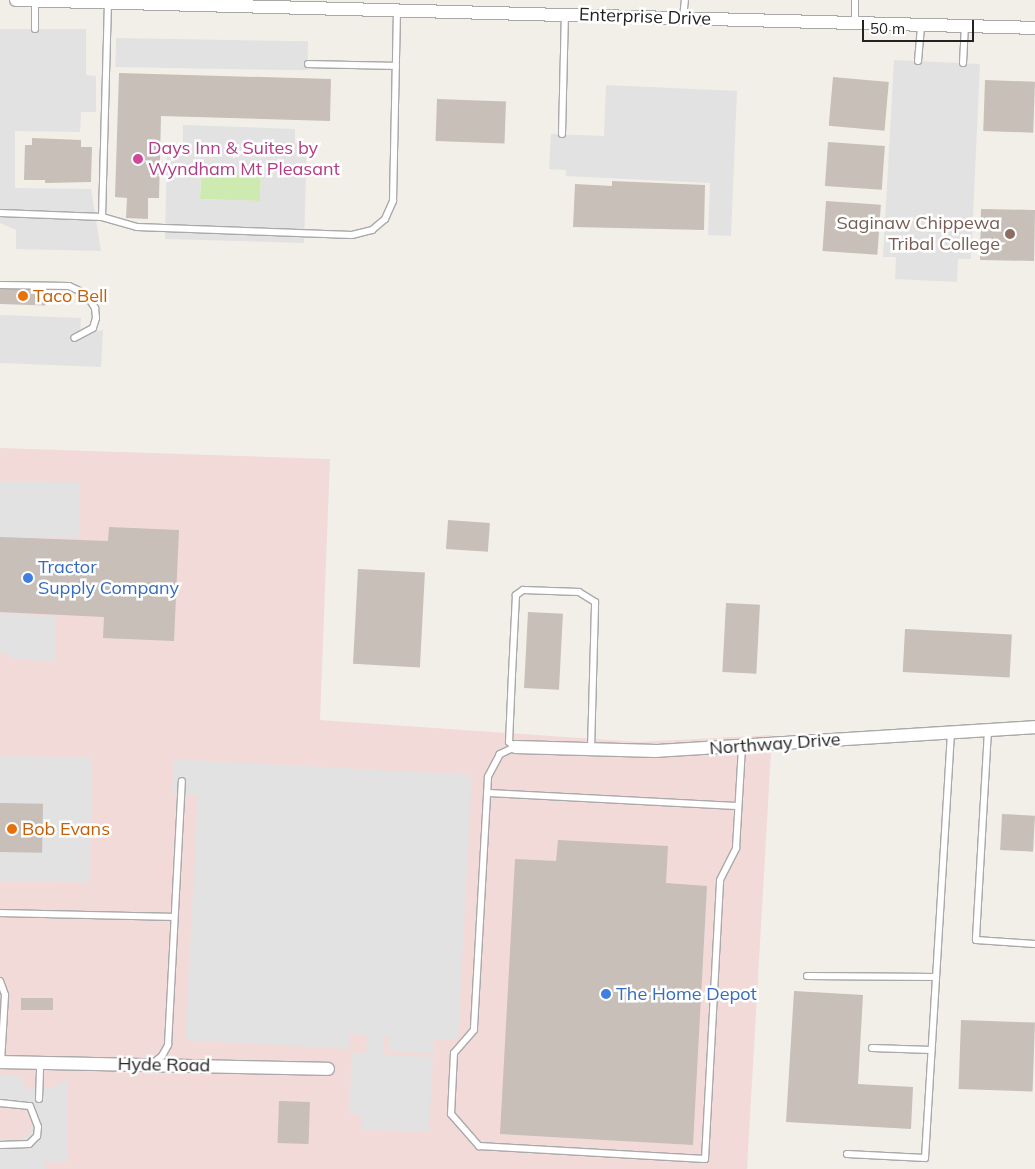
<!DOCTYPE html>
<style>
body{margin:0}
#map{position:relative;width:1035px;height:1169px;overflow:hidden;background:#f2efe9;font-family:Mulish,sans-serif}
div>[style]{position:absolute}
.commercial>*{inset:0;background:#f2dad9}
.grass>*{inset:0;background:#cdebb0;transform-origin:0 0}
.parking>*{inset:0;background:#e2e2e2;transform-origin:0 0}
.building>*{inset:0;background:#c7bfb8;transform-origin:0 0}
.roads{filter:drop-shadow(1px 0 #a9a9a9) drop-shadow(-1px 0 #a9a9a9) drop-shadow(0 1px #a9a9a9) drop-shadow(0 -1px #a9a9a9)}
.service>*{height:6px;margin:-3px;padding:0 3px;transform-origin:3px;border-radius:3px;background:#fff}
.minor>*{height:12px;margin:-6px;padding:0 6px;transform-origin:6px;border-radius:6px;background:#fff}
.dots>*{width:14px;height:14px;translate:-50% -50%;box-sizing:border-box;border:2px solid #fff;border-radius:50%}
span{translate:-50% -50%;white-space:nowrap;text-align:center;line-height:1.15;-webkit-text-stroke:5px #fff;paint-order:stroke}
.street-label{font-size:18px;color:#222}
.hotel-label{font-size:18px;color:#b23c85}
.left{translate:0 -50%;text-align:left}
.education-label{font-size:18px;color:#785e54}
.right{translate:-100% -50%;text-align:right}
.food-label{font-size:18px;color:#c56008}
.shop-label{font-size:18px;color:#366cbe}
.scale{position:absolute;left:862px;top:20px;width:112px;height:22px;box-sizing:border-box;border:2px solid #222;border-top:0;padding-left:6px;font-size:15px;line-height:18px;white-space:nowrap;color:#222;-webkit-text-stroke:4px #fff;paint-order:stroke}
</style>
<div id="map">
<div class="commercial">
<i style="clip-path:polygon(0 448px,330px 459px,320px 720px,638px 742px,772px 735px,747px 1169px,0 1169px)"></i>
</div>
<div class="grass">
<i style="left:201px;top:173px;width:60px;height:26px;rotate:2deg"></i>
</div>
<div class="parking">
<i style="clip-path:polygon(0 29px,86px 29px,86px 75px,96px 76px,96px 112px,81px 112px,80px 132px,15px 131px,15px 188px,91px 189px,101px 251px,16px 249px,16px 230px,0 223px)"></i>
<i style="left:116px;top:38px;width:192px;height:29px;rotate:1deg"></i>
<i style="clip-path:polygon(894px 60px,980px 64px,971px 259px,958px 259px,957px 282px,895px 279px,896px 257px,883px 257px)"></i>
<i style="clip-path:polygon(606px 85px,737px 91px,731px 236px,708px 235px,710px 183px,566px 176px,566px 170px,549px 169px,551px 134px,604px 136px)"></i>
<i style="clip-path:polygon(evenodd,183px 125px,295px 129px,295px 143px,307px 143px,304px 243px,165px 239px,167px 147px,183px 148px,183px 125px,201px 173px,261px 175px,260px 201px,200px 199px,201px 173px)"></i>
<i style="clip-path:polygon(0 315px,81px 318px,80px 335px,103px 330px,101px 367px,0 363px)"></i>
<i style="left:0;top:481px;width:80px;height:56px;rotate:1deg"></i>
<i style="clip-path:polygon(0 613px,56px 616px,55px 662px,14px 659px,0 651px)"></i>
<i style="left:0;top:756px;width:92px;height:125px;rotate:1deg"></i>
<i style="clip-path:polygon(174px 759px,472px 775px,458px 1040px,434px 1039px,433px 1053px,389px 1051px,390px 1037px,384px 1036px,383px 1055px,433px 1057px,429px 1132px,361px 1129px,362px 1115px,349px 1114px,352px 1053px,366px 1053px,367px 1035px,350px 1034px,349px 1049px,185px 1040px,198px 796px,172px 794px)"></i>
<i style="clip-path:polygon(0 1075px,20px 1076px,26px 1089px,53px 1087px,68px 1080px,67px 1162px,43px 1162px,47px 1169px,0 1169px,0 1140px,18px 1140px,28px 1136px,34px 1124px,30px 1112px,22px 1107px,0 1106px)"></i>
</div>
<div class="building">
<i style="clip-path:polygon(119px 73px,331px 79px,330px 121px,161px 116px,159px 198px,148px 198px,148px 219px,126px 218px,127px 198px,115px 197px)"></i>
<i style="left:833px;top:77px;width:56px;height:49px;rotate:5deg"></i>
<i style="left:985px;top:80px;width:50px;height:51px;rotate:2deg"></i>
<i style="left:437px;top:99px;width:69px;height:42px;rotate:2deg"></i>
<i style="clip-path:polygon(32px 138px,81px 140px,81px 147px,92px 147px,91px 182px,45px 183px,45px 180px,24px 180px,25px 145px,32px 145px)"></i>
<i style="left:828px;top:142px;width:57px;height:44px;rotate:4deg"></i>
<i style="clip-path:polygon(612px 181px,705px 185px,704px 230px,573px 227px,575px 184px,612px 186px)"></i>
<i style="left:826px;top:201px;width:55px;height:50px;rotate:4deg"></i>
<i style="left:981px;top:209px;width:54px;height:51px;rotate:1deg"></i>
<i style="left:0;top:286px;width:46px;height:18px;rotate:2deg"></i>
<i style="left:448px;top:520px;width:42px;height:29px;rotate:4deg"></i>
<i style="clip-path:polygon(109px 527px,179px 530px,174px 641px,103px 638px,104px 617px,0 612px,0 537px,108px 541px)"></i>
<i style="left:358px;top:569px;width:67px;height:95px;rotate:3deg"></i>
<i style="left:726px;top:603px;width:34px;height:69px;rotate:3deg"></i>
<i style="left:528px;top:612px;width:35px;height:76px;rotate:3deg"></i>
<i style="left:905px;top:629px;width:107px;height:43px;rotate:3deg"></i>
<i style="left:0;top:803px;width:43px;height:49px;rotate:1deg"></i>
<i style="left:1002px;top:814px;width:33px;height:36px;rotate:3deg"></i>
<i style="clip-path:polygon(558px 840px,668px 846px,666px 883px,707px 886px,693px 1145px,500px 1134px,515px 859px,556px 861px)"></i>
<i style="clip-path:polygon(794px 991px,863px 995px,858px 1084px,913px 1087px,911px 1129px,786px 1122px)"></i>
<i style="left:21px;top:998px;width:32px;height:12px"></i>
<i style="left:961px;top:1020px;width:74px;height:69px;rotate:2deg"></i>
<i style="left:279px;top:1101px;width:31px;height:42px;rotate:2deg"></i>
</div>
<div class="roads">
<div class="service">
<i style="left:683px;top:18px;width:18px;rotate:-84deg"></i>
<i style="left:855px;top:23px;width:23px;rotate:-90deg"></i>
<i style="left:35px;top:29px;width:29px;rotate:-90deg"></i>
<i style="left:918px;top:61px;width:36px;rotate:-85deg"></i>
<i style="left:963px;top:63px;width:37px;rotate:-87deg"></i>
<i style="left:308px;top:64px;width:88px;rotate:1.3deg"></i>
<i style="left:562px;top:134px;width:119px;rotate:-88.6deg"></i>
<i style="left:0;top:213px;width:102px;rotate:2.2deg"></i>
<i style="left:102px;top:217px;width:36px;rotate:16deg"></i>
<i style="left:137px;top:227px;width:215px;rotate:2.1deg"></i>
<i style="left:352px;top:235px;width:21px;rotate:-14deg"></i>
<i style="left:372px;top:230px;width:17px;rotate:-40deg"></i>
<i style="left:385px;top:219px;width:20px;rotate:-66deg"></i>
<i style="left:393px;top:201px;width:190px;rotate:-88.8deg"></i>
<i style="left:102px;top:217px;width:214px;rotate:-88.4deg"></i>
<i style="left:0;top:285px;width:69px;rotate:0.8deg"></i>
<i style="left:69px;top:286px;width:19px;rotate:25deg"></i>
<i style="left:86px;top:294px;width:17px;rotate:57deg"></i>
<i style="left:95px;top:308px;width:10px;rotate:84deg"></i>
<i style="left:96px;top:318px;width:10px;rotate:107deg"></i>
<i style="left:93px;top:328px;width:21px;rotate:152deg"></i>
<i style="left:988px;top:730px;width:210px;rotate:93.3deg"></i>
<i style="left:976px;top:940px;width:59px;rotate:3.9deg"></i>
<i style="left:591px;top:749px;width:147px;rotate:-88.4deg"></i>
<i style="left:595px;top:602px;width:19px;rotate:-148deg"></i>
<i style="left:579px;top:592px;width:56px;rotate:-178deg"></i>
<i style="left:523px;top:590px;width:9px;rotate:144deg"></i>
<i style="left:516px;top:595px;width:79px;rotate:92.9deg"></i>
<i style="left:512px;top:674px;width:68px;rotate:92.5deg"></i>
<i style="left:509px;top:742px;width:8px;rotate:40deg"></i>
<i style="left:515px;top:747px;width:17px;rotate:155deg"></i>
<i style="left:500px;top:754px;width:26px;rotate:118deg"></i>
<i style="left:488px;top:777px;width:253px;rotate:93.2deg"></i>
<i style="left:474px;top:1030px;width:30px;rotate:131deg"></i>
<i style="left:454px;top:1053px;width:61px;rotate:92.8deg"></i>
<i style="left:451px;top:1114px;width:43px;rotate:48.8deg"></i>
<i style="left:479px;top:1146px;width:226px;rotate:3.3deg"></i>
<i style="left:705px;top:1159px;width:279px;rotate:-86.9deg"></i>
<i style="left:720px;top:880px;width:36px;rotate:-63deg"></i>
<i style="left:736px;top:848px;width:100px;rotate:-86.6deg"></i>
<i style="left:487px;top:793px;width:251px;rotate:3deg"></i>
<i style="left:0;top:913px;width:174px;rotate:1.3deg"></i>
<i style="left:807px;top:976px;width:129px;rotate:0.4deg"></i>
<i style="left:0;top:981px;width:15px;rotate:70deg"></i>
<i style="left:5px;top:995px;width:67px;rotate:93.4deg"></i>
<i style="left:872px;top:1048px;width:59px;rotate:1.9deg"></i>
<i style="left:152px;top:1064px;width:13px;rotate:-39deg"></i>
<i style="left:162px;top:1056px;width:13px;rotate:-61deg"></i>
<i style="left:168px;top:1045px;width:264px;rotate:-87deg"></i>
<i style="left:39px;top:1099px;width:36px;rotate:-88deg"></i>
<i style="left:0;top:1103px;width:30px;rotate:6deg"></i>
<i style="left:30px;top:1106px;width:22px;rotate:69deg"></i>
<i style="left:38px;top:1127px;width:9px;rotate:96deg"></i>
<i style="left:37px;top:1136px;width:11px;rotate:135deg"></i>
<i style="left:29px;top:1144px;width:29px;rotate:178deg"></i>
<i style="left:847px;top:1154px;width:78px;rotate:2.9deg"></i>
<i style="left:925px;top:1158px;width:427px;rotate:-86.5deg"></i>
</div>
<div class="minor">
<i style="left:16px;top:0;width:1019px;rotate:1.57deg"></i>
<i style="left:515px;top:747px;width:141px;rotate:1.6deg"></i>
<i style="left:656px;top:751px;width:380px;rotate:-3.6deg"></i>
<i style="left:0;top:1062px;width:328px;rotate:1.2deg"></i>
</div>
</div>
<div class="dots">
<i style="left:138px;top:159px;background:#d1479c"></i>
<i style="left:1010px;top:234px;background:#8d6e63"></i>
<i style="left:23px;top:296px;background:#e8710a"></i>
<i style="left:28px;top:578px;background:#3f7fe0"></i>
<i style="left:12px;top:829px;background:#e8710a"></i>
<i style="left:606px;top:994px;background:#3f7fe0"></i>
</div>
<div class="street-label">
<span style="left:645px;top:17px;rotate:2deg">Enterprise Drive</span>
<span style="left:775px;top:744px;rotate:-4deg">Northway Drive</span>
<span style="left:164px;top:1065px;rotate:1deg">Hyde Road</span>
</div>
<div class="hotel-label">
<span class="left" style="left:148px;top:159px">Days Inn &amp; Suites by<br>Wyndham Mt Pleasant</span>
</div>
<div class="education-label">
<span class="right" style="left:1000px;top:234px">Saginaw Chippewa<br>Tribal College</span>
</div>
<div class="food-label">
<span class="left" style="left:33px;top:296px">Taco Bell</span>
<span class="left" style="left:22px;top:829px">Bob Evans</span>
</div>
<div class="shop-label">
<span class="left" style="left:38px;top:578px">Tractor<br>Supply Company</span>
<span class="left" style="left:616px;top:994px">The Home Depot</span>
</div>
<div class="scale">50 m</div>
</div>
